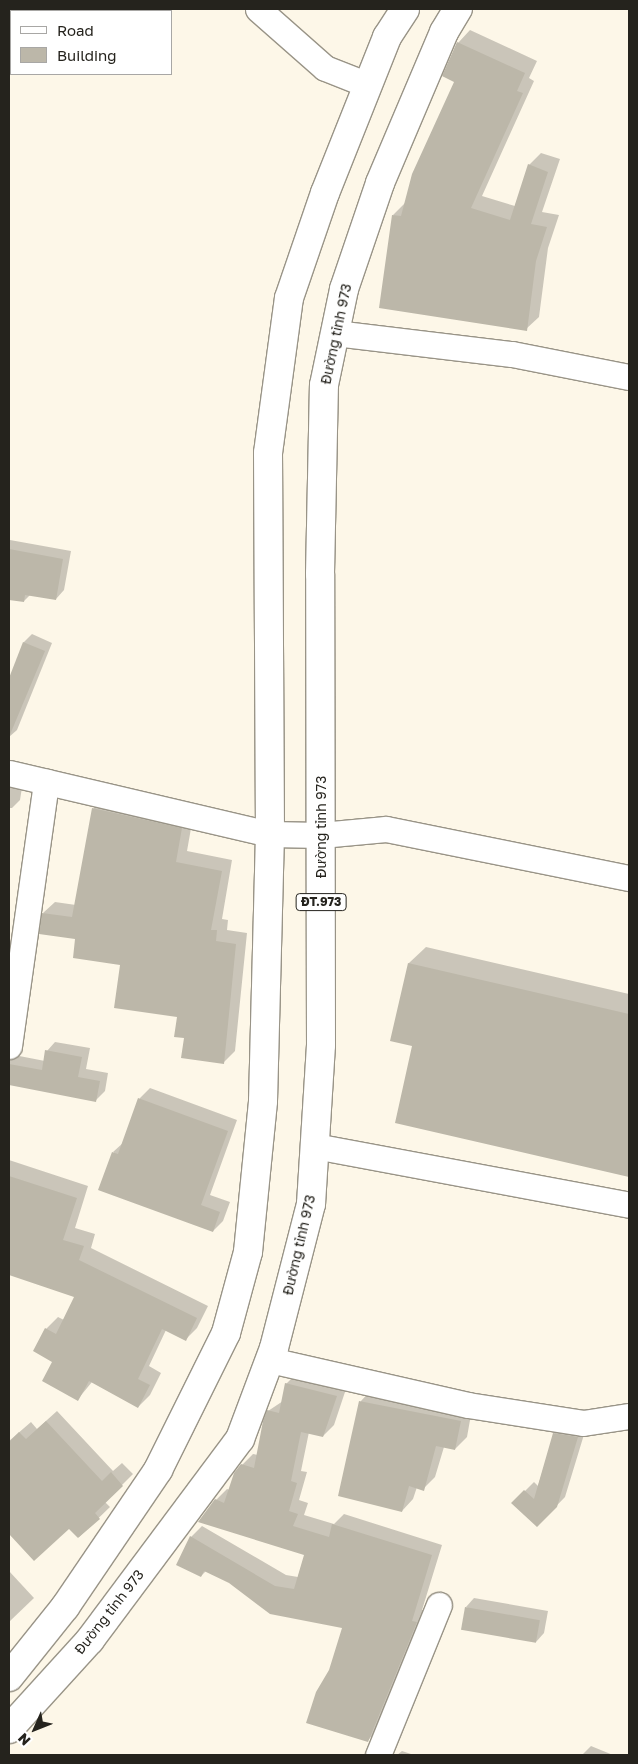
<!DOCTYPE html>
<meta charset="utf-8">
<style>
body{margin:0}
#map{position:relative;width:638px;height:1764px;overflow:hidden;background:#fdf7e8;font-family:"Golos Text",sans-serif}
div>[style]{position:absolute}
.shadow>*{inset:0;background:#0003}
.building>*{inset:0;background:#bcb7a9;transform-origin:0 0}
.roads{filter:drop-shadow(1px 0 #999487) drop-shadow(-1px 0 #999487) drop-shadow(0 1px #999487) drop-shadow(0 -1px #999487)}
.minor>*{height:25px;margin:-12.5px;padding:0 12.5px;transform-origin:12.5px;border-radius:12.5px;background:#fff}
.major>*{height:28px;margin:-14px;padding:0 14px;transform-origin:14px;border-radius:14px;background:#fff}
span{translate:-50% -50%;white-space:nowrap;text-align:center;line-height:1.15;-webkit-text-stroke:4px #fff;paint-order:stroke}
.shield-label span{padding:1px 4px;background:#fff;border:1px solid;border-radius:4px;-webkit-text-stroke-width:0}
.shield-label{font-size:12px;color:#25231d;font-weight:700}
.street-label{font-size:14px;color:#25231d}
.frame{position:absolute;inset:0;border:10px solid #25231d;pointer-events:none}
.legend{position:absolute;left:10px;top:10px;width:162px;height:65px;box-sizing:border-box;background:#fff;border:1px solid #a8a7a5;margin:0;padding:6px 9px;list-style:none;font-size:15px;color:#25231d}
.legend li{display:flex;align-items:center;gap:10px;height:25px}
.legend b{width:25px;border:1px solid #a8a7a5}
.north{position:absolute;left:10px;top:1704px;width:50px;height:50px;-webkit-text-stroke:4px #fff;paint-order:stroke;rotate:226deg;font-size:14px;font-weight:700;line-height:20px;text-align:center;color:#25231d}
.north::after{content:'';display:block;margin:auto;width:18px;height:22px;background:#25231d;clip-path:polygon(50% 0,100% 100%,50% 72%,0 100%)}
</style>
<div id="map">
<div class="shadow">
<i style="clip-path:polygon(470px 30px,537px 61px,529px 78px,534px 81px,482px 196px,515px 206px,529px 165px,541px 153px,560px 159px,542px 212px,559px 215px,548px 248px,539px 317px,526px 329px,393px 215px,405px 203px,456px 81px,458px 43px)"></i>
<i style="clip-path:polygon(10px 540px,71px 551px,64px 590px,56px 599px,30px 595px,24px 601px,9px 598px)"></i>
<i style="clip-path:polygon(32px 634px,52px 643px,17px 730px,9px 737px,9px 681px,24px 642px)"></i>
<i style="clip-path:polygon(9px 774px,23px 781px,20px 800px,12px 808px,9px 808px)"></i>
<i style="clip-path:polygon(105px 798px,193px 817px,187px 851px,232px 860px,222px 919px,228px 920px,227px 930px,247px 933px,235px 1051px,224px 1062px,185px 1037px,178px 1016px,121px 964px,77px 938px,43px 913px,55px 902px,76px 905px,93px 809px)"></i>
<i style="clip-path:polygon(426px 947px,629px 994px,629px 1176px,396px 1122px,413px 1045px,409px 963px)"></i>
<i style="clip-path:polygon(55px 1042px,90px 1048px,86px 1069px,108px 1073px,105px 1091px,96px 1100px,9px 1084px,9px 1054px,45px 1061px,47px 1051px)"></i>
<i style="clip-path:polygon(150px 1088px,237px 1120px,210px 1195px,230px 1202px,223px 1221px,213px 1231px,113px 1152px,124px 1142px,140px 1098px)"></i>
<i style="clip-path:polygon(9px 1160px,88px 1186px,75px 1228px,95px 1234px,91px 1248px,208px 1306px,197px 1328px,185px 1340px,166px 1330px,149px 1366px,161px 1373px,150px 1395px,138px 1407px,92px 1382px,78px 1399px,54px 1361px,46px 1329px,58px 1317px,64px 1320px,76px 1296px,9px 1273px)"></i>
<i style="clip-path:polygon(297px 1373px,347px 1386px,334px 1425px,323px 1436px,309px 1432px,301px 1471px,307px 1472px,299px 1500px,308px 1503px,304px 1515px,334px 1524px,344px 1514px,442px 1545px,422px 1610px,427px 1611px,378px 1730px,367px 1741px,330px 1670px,343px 1627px,206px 1571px,201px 1576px,191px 1537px,202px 1526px,286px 1575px,298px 1577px,305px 1554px,216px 1500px,227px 1489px,230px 1490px,242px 1465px,253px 1454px,258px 1455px,268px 1411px,283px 1401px,286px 1384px)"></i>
<i style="clip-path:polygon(372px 1389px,472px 1409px,467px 1437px,455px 1449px,444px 1447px,435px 1477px,423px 1489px,417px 1487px,413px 1499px,402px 1511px,340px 1495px,361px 1401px)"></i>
<i style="clip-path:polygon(57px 1411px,113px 1471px,122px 1463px,133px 1474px,105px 1502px,110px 1507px,79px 1537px,70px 1527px,34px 1559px,9px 1532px,9px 1441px,31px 1422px,37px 1429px)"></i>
<i style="clip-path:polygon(563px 1425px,586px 1428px,565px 1497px,537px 1526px,513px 1503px,534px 1482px,538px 1486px,554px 1434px)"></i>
<i style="clip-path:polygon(9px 1571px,34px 1598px,9px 1622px)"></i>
<i style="clip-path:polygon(474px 1598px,548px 1611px,544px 1633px,536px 1642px,466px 1607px)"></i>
<i style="clip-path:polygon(591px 1746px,613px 1755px,582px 1755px)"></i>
<i style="clip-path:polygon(402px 1751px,414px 1755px,397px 1755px)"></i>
</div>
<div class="building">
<i style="clip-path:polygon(457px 42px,525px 73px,517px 91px,523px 93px,471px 208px,510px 220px,528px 164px,548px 172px,531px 224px,547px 227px,536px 261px,527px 331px,379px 308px,392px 215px,401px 216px,412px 174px,454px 82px,442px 76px)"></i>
<i style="clip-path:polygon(9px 549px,63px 559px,56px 600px,25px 595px,24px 602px,9px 600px)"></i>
<i style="clip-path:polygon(23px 642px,45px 651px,9px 737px,9px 678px)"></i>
<i style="clip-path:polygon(92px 808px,182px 828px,176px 862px,222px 871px,211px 930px,217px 930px,216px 941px,236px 944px,224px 1064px,181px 1058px,184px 1038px,174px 1037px,177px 1017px,114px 1008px,120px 965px,73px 958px,75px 939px,39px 934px,42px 913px,72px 917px)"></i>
<i style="clip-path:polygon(408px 963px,629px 1014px,629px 1177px,395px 1123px,412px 1046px,390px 1041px)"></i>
<i style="clip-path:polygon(45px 1050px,82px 1057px,78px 1077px,100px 1081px,96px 1102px,9px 1085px,9px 1064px,42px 1070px)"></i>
<i style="clip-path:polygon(138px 1098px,228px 1131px,201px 1205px,220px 1212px,213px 1232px,98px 1190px,112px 1152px,118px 1154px)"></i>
<i style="clip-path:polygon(9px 1176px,77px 1198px,63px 1240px,84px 1246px,79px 1260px,197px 1318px,186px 1341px,162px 1329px,138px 1379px,150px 1385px,138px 1408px,89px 1381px,78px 1401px,42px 1381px,52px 1362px,33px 1351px,45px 1328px,56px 1334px,74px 1297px,9px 1275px)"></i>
<i style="clip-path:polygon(285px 1383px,337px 1396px,323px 1437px,301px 1432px,291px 1481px,297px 1483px,289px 1511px,298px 1514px,293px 1526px,329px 1537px,332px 1524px,432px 1555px,412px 1621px,417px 1622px,368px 1742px,306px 1723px,316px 1692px,329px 1670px,342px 1628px,270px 1614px,229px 1583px,204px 1571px,201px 1577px,176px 1565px,190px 1536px,275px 1586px,294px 1589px,304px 1555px,198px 1522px,215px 1499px,224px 1503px,234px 1473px,241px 1464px,254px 1468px,263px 1421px,267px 1410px,279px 1413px)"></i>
<i style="clip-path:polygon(359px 1401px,461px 1421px,455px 1450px,436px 1446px,424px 1491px,409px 1486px,402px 1512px,338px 1496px)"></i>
<i style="clip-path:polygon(46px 1421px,102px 1481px,111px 1472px,123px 1486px,95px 1513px,100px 1519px,78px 1538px,69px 1529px,34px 1561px,9px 1534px,9px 1442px,19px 1432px,26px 1439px)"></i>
<i style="clip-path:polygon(553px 1433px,578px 1437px,557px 1507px,537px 1527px,511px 1503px,524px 1490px,534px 1499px)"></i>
<i style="left:465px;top:1607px;width:76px;height:23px;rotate:10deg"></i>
</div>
<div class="roads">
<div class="minor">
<i style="left:258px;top:9px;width:89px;rotate:41.4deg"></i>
<i style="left:325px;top:68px;width:46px;rotate:21.6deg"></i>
<i style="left:335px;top:333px;width:178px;rotate:6.8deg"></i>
<i style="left:512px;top:354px;width:119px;rotate:11.1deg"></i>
<i style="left:9px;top:773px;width:268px;rotate:13.2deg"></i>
<i style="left:270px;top:834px;width:51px;rotate:1.1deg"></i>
<i style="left:321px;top:835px;width:65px;rotate:-5.3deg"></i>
<i style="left:386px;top:829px;width:248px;rotate:11.4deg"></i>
<i style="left:9px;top:1046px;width:267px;rotate:-82deg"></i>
<i style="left:315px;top:1146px;width:319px;rotate:10.6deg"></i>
<i style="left:270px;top:1360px;width:203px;rotate:12.8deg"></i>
<i style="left:468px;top:1405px;width:116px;rotate:8.9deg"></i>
<i style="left:583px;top:1423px;width:47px;rotate:-8.7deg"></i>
<i style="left:378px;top:1755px;width:162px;rotate:-67.9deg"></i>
</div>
<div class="major">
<i style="left:9px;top:1677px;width:90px;rotate:-51.3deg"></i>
<i style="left:65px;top:1607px;width:166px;rotate:-55.8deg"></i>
<i style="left:158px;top:1470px;width:153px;rotate:-63.6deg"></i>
<i style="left:226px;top:1333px;width:84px;rotate:-74.8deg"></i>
<i style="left:248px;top:1252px;width:152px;rotate:-84.3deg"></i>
<i style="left:263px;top:1101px;width:267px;rotate:-88.5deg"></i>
<i style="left:270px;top:834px;width:381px;rotate:-90.3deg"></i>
<i style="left:268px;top:453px;width:156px;rotate:-82.3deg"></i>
<i style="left:289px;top:298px;width:111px;rotate:-71.1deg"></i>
<i style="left:325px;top:193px;width:168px;rotate:-68.3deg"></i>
<i style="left:387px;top:37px;width:33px;rotate:-57deg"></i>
<i style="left:9px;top:1729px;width:120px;rotate:-47.7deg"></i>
<i style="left:90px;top:1640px;width:251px;rotate:-53.3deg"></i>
<i style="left:240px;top:1439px;width:97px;rotate:-69.5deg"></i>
<i style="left:274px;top:1348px;width:149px;rotate:-75.6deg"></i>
<i style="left:311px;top:1204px;width:159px;rotate:-86.4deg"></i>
<i style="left:321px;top:1045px;width:471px;rotate:-90.1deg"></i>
<i style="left:320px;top:574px;width:189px;rotate:-88.8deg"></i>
<i style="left:324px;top:385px;width:98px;rotate:-78.2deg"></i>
<i style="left:344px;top:289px;width:112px;rotate:-71.2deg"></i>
<i style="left:380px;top:183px;width:164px;rotate:-67deg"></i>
<i style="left:444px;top:32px;width:27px;rotate:-59deg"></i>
</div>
</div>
<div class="shield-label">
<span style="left:321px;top:902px">ĐT.973</span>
</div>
<div class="street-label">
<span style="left:336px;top:334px;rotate:-78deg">Đường tỉnh 973</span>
<span style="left:321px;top:827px;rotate:-90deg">Đường tỉnh 973</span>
<span style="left:299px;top:1245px;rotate:-77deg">Đường tỉnh 973</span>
<span style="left:109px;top:1612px;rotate:-52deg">Đường tỉnh 973</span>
</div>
<div class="frame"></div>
<ul class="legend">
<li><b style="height:6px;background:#fff"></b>Road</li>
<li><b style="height:14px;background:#bcb7a9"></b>Building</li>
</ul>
<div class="north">N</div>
</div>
